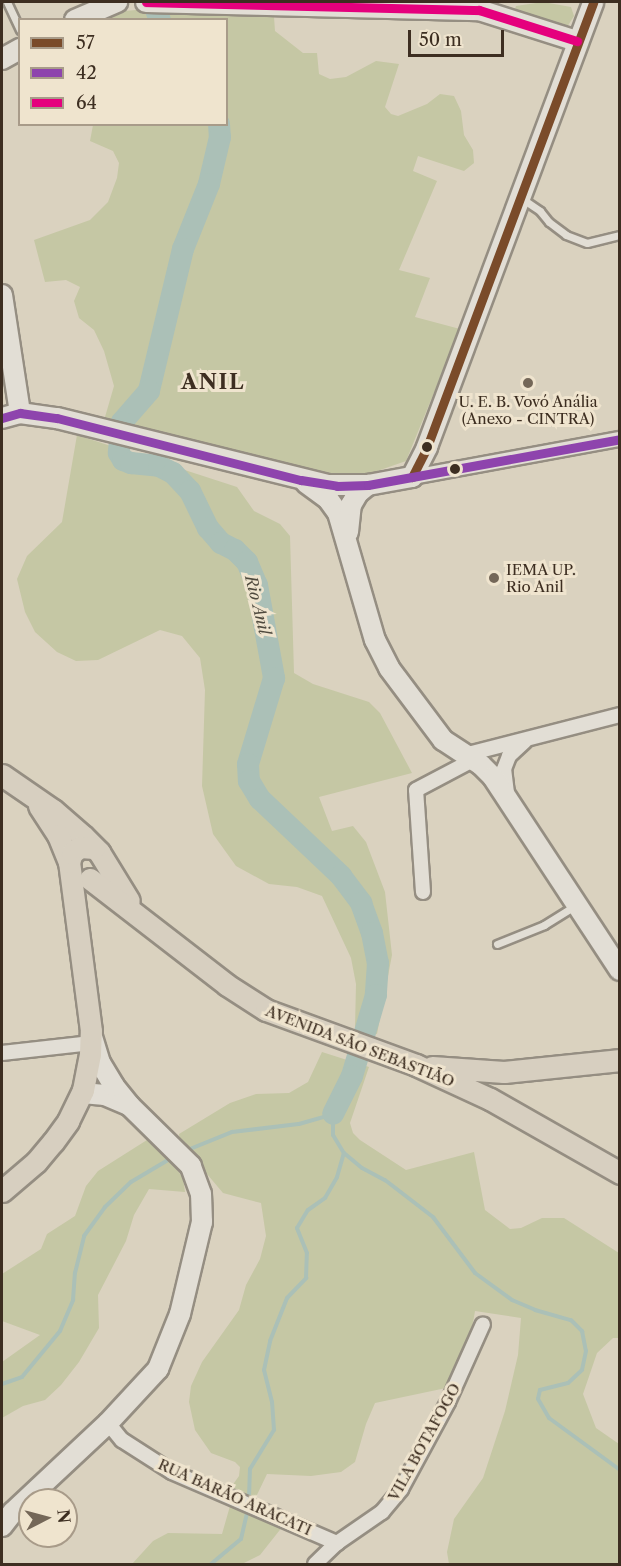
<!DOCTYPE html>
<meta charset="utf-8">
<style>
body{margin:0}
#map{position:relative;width:621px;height:1566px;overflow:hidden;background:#dad2bf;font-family:"Libre Caslon Text",serif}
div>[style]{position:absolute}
.green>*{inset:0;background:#c5c7a4}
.stream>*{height:4px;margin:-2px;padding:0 2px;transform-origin:2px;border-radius:2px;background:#abc0b7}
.river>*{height:22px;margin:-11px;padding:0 11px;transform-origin:11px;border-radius:11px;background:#abc0b7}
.roads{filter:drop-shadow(2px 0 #958e82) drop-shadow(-2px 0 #958e82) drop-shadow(0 2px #958e82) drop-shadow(0 -2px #958e82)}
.lane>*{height:7px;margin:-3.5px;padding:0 3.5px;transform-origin:3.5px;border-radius:3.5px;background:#e2ded5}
.street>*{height:14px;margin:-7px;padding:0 7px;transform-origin:7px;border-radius:7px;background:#e2ded5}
.secondary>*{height:20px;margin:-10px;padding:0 10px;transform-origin:10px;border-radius:10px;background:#e2ded5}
.primary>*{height:21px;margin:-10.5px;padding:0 10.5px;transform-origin:10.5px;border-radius:10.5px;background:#d7cfc0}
.bus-1>*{height:9px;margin:-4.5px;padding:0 4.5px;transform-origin:4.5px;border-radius:4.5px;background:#7a4b2a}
.bus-2>*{height:9px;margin:-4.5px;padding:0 4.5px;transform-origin:4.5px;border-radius:4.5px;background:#8e44ad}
.bus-3>*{height:9px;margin:-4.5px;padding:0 4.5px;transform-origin:4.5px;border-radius:4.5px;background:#e5007d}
.dots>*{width:16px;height:16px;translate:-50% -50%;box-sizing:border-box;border:3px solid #efe4ce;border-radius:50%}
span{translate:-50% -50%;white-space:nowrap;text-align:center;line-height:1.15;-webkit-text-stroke:6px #efe4ce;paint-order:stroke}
.poi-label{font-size:15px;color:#3d2e21}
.left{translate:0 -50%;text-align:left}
.street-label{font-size:15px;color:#3d2e21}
.water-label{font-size:16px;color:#4f4a3e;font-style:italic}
.district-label{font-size:21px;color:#3d2e21;font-weight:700;letter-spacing:1.5px}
.frame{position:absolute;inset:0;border:3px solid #3d2e21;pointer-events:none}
.legend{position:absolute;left:18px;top:18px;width:210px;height:108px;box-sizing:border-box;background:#efe4ce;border:2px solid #a89b89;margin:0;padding:8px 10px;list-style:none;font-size:18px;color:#3d2e21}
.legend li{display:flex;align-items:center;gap:12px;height:30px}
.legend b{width:30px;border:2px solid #a89b89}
.north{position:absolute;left:18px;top:1488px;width:60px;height:60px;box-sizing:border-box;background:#efe4ce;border:2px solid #a89b89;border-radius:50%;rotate:84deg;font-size:16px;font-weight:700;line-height:24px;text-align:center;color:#3d2e21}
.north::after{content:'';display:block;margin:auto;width:21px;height:27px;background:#746758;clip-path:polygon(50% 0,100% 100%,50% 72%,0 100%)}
.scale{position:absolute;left:408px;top:30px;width:96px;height:27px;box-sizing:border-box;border:3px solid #3d2e21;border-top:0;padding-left:8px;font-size:18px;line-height:21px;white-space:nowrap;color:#3d2e21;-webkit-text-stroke:4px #efe4ce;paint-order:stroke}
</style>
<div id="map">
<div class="green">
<i style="clip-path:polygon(543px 2px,571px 7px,574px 16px,567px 27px,515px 9px,516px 6px)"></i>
<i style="clip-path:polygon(136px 10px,274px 17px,275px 31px,303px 53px,317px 53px,319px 74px,330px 79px,346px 77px,376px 61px,399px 64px,385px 107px,391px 114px,398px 116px,427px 104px,440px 94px,454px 96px,461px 111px,464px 135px,473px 150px,474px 163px,464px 171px,418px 156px,413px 171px,437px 181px,399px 270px,430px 278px,415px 317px,460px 329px,406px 461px,363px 476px,338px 477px,105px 417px,114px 386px,104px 351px,94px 330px,79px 318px,74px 301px,80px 287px,66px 280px,45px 282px,34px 240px,90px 220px,108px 202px,117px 178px,119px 163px,113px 151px,90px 141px,93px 125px,226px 124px,226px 20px,99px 19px,114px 12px)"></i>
<i style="clip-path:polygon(77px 435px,237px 487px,254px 511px,280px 524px,290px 536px,294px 673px,313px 684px,369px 702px,380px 713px,412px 773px,319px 797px,332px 831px,353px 826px,366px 842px,385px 892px,392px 955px,377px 1034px,355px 1028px,356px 984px,351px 958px,322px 896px,297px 887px,269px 884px,236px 866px,213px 834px,202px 786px,205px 690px,200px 658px,182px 636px,160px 630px,98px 660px,76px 661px,57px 652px,35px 632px,25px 612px,17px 579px,27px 556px,62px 522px)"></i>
<i style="clip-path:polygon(322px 1052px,369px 1067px,350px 1123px,353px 1133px,360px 1140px,406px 1170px,474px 1152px,485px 1210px,510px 1229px,521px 1228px,542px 1218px,564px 1218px,619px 1253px,619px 1338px,613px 1338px,597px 1353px,583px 1394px,596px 1428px,619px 1444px,619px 1564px,449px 1564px,447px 1552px,454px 1519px,483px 1478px,505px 1411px,518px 1355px,521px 1318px,475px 1311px,470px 1340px,446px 1388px,375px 1403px,366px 1424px,355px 1462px,341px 1472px,311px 1476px,267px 1474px,255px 1499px,229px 1490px,239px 1476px,240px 1467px,235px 1462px,211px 1453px,195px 1430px,189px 1402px,191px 1386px,202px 1362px,239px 1310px,246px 1285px,260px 1259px,266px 1236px,261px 1203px,223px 1193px,180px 1142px,179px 1134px,230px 1103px,256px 1094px,289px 1093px,308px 1082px)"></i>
<i style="clip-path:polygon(147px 1140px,176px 1168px,183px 1178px,185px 1192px,149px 1189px,134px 1215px,126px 1241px,98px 1295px,99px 1328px,79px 1362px,61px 1385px,45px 1400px,23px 1406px,2px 1418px,2px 1362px,40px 1335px,2px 1321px,2px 1274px,41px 1249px,47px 1234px,75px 1216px,86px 1186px,98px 1171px)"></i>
<i style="clip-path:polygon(230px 1506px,259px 1512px,283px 1526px,260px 1555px,242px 1564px,132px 1564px,153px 1541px,168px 1533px,222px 1534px)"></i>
</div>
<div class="stream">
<i style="left:185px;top:1151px;width:51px;rotate:-22deg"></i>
<i style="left:232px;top:1132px;width:67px;rotate:-6.8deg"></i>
<i style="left:299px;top:1124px;width:35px;rotate:-16deg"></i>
<i style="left:333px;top:1114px;width:21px;rotate:90deg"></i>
<i style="left:333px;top:1135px;width:21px;rotate:59deg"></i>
<i style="left:344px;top:1153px;width:23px;rotate:40deg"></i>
<i style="left:362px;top:1168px;width:26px;rotate:28deg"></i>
<i style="left:385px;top:1180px;width:61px;rotate:37.6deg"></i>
<i style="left:433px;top:1217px;width:70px;rotate:53.1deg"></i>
<i style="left:475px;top:1273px;width:46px;rotate:36.1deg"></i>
<i style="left:512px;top:1300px;width:25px;rotate:23deg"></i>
<i style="left:535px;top:1310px;width:37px;rotate:16deg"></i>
<i style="left:571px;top:1320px;width:16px;rotate:45deg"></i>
<i style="left:582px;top:1331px;width:20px;rotate:79deg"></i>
<i style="left:586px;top:1351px;width:19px;rotate:102deg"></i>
<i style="left:582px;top:1370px;width:19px;rotate:137deg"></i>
<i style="left:568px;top:1383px;width:29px;rotate:166deg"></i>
<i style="left:540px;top:1390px;width:9px;rotate:103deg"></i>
<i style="left:538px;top:1399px;width:22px;rotate:60deg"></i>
<i style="left:549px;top:1418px;width:88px;rotate:36.2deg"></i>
<i style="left:2px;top:1384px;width:21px;rotate:-19deg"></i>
<i style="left:22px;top:1377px;width:60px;rotate:-50.4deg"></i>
<i style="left:60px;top:1331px;width:34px;rotate:-67deg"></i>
<i style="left:73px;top:1300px;width:27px;rotate:-86deg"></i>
<i style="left:75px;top:1273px;width:38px;rotate:-76deg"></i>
<i style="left:84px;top:1236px;width:36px;rotate:-54deg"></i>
<i style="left:105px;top:1207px;width:36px;rotate:-44deg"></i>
<i style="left:131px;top:1182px;width:49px;rotate:-30.8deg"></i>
<i style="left:249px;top:1497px;width:28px;rotate:-88deg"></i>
<i style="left:250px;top:1469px;width:46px;rotate:-58.4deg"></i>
<i style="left:274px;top:1430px;width:28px;rotate:-94deg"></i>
<i style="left:272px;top:1402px;width:33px;rotate:-104deg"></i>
<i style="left:264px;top:1370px;width:30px;rotate:-78deg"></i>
<i style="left:270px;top:1341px;width:46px;rotate:-68.4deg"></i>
<i style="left:287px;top:1298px;width:28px;rotate:-46deg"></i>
<i style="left:306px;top:1278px;width:25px;rotate:-88deg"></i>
<i style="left:307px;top:1253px;width:27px;rotate:-112deg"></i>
<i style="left:297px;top:1228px;width:21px;rotate:-59deg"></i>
<i style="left:308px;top:1210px;width:21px;rotate:-35deg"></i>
<i style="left:325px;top:1198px;width:24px;rotate:-60deg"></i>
<i style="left:337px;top:1177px;width:25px;rotate:-74deg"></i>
<i style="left:211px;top:1564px;width:39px;rotate:-40deg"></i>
<i style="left:241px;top:1539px;width:26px;rotate:-77deg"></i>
</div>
<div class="river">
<i style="left:153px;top:2px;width:19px;rotate:69deg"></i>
<i style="left:219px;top:124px;width:13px;rotate:86deg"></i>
<i style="left:220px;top:137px;width:48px;rotate:103.2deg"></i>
<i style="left:209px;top:184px;width:70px;rotate:111.8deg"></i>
<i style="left:183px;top:249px;width:146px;rotate:103.5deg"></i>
<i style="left:149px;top:391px;width:41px;rotate:131.1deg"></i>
<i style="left:122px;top:422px;width:31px;rotate:96deg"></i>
<i style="left:119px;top:453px;width:8px;rotate:60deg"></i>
<i style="left:123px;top:460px;width:9px;rotate:21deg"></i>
<i style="left:131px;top:463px;width:28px;rotate:6deg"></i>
<i style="left:159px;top:466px;width:16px;rotate:27deg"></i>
<i style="left:173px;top:473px;width:25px;rotate:47deg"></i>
<i style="left:190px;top:491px;width:41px;rotate:64.1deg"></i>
<i style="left:208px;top:528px;width:20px;rotate:49deg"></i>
<i style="left:221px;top:543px;width:16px;rotate:27deg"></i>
<i style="left:235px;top:550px;width:17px;rotate:45deg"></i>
<i style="left:247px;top:562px;width:25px;rotate:67deg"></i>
<i style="left:257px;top:585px;width:95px;rotate:79.6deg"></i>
<i style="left:274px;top:678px;width:90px;rotate:106.8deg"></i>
<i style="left:248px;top:764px;width:17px;rotate:87deg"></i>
<i style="left:249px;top:781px;width:21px;rotate:59deg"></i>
<i style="left:260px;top:799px;width:112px;rotate:43.5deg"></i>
<i style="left:341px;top:876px;width:34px;rotate:53deg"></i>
<i style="left:361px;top:903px;width:32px;rotate:70deg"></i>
<i style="left:372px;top:933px;width:31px;rotate:79deg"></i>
<i style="left:378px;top:963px;width:32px;rotate:94deg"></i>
<i style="left:376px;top:995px;width:84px;rotate:106.5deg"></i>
<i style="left:352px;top:1076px;width:42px;rotate:116.6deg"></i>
</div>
<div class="roads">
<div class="lane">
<i style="left:7px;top:2px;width:31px;rotate:65deg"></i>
<i style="left:521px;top:198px;width:23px;rotate:34deg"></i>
<i style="left:540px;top:211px;width:14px;rotate:51deg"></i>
<i style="left:549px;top:222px;width:21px;rotate:37deg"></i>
<i style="left:566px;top:235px;width:22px;rotate:21deg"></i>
<i style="left:587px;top:243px;width:34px;rotate:-14deg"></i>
<i style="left:497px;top:944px;width:51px;rotate:-22deg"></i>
<i style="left:544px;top:925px;width:36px;rotate:-32deg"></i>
</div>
<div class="street">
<i style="left:412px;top:477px;width:211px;rotate:-10.4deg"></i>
<i style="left:464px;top:755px;width:161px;rotate:-14.4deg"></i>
<i style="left:507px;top:793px;width:24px;rotate:-97deg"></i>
<i style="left:504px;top:769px;width:14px;rotate:-69deg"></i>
<i style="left:509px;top:756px;width:21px;rotate:-43deg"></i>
<i style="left:423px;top:892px;width:102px;rotate:-93.9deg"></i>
<i style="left:416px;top:790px;width:64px;rotate:-27.8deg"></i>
<i style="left:2px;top:1053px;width:90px;rotate:-6.4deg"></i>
<i style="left:108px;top:1423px;width:22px;rotate:51deg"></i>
<i style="left:122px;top:1440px;width:59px;rotate:32.6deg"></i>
<i style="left:172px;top:1472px;width:180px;rotate:23.3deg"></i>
<i style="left:315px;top:1564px;width:30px;rotate:-44deg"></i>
<i style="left:337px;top:1543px;width:55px;rotate:-34.6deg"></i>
<i style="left:382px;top:1512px;width:30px;rotate:-50deg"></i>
<i style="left:401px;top:1489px;width:99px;rotate:-61.6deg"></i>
<i style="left:448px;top:1402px;width:85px;rotate:-65.8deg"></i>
</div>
<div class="secondary">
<i style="left:146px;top:2px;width:333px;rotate:1.4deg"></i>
<i style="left:479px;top:10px;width:103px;rotate:17.6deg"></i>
<i style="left:75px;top:20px;width:46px;rotate:-23.2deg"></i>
<i style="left:2px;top:59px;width:21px;rotate:-29deg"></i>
<i style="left:2px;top:295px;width:119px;rotate:81.3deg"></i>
<i style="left:2px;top:418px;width:19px;rotate:-16deg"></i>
<i style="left:20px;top:413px;width:37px;rotate:8deg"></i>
<i style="left:57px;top:418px;width:279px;rotate:13.9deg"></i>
<i style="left:328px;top:485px;width:40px"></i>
<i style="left:368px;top:485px;width:45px;rotate:-10.3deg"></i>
<i style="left:412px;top:477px;width:34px;rotate:-63deg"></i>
<i style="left:427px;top:447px;width:475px;rotate:-69.5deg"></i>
<i style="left:306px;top:483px;width:27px;rotate:36deg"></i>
<i style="left:328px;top:499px;width:17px;rotate:54deg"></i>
<i style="left:338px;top:513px;width:132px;rotate:73.8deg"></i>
<i style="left:375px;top:640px;width:31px;rotate:63deg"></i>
<i style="left:389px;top:668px;width:90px;rotate:53.1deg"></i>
<i style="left:443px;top:740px;width:45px;rotate:33.3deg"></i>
<i style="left:481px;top:765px;width:17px;rotate:45deg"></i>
<i style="left:493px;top:777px;width:231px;rotate:56.7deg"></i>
<i style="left:348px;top:532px;width:27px;rotate:-84deg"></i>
<i style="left:351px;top:505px;width:14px;rotate:-60deg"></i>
<i style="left:358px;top:493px;width:13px;rotate:-39deg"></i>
<i style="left:82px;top:1093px;width:23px;rotate:5deg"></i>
<i style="left:105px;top:1095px;width:25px;rotate:23deg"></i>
<i style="left:2px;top:1526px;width:18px;rotate:-52deg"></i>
<i style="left:13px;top:1512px;width:130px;rotate:-43.1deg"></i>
<i style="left:108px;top:1423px;width:74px;rotate:-47.2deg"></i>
<i style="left:158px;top:1369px;width:59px;rotate:-68.2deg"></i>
<i style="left:180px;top:1314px;width:95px;rotate:-76.6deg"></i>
<i style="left:202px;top:1222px;width:28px;rotate:-92deg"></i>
<i style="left:201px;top:1194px;width:30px;rotate:-110deg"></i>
<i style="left:191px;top:1166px;width:86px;rotate:-135.5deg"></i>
<i style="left:130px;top:1106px;width:26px;rotate:-129deg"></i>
<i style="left:114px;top:1086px;width:27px;rotate:-121deg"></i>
<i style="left:100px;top:1063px;width:28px;rotate:-107deg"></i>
</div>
<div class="primary">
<i style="left:2px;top:775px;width:62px;rotate:34.5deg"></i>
<i style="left:53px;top:810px;width:40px;rotate:41deg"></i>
<i style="left:83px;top:836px;width:23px;rotate:45deg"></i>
<i style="left:99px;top:852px;width:57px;rotate:58.5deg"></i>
<i style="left:39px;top:806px;width:35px;rotate:57deg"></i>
<i style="left:58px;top:835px;width:29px;rotate:68deg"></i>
<i style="left:90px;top:879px;width:173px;rotate:37.7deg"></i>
<i style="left:227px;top:985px;width:46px;rotate:32.7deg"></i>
<i style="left:266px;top:1010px;width:160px;rotate:20.1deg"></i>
<i style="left:416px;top:1065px;width:81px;rotate:24.7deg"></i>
<i style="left:490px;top:1099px;width:150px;rotate:29.6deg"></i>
<i style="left:432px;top:1067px;width:72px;rotate:4deg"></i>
<i style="left:504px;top:1072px;width:117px;rotate:-5.9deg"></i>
<i style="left:2px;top:1191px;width:45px;rotate:-40.5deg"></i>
<i style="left:36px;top:1162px;width:26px;rotate:-50deg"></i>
<i style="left:53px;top:1142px;width:26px;rotate:-54deg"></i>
<i style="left:68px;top:1121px;width:34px;rotate:-64deg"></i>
<i style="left:83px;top:1090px;width:37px;rotate:-79deg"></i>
<i style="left:90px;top:1054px;width:23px;rotate:-88deg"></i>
<i style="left:91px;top:1031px;width:170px;rotate:-97.4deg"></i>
<i style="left:69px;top:862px;width:9px;rotate:-72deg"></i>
<i style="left:72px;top:853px;width:10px;rotate:-37deg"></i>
<i style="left:80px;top:847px;width:14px;rotate:4deg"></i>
</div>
</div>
<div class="bus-1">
<i style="left:412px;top:477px;width:34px;rotate:-63deg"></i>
<i style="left:427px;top:447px;width:475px;rotate:-69.5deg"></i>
</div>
<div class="bus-2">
<i style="left:2px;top:418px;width:19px;rotate:-16deg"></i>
<i style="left:20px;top:413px;width:37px;rotate:8deg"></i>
<i style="left:57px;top:418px;width:252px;rotate:14.3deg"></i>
<i style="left:301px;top:480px;width:36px;rotate:9deg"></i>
<i style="left:337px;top:486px;width:31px;rotate:-2deg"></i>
<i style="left:368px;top:485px;width:256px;rotate:-10.3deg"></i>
</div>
<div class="bus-3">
<i style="left:146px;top:2px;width:333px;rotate:1.4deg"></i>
<i style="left:479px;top:10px;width:103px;rotate:17.6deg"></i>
</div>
<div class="dots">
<i style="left:528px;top:383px;background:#746758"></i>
<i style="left:427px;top:447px;background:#3d2e21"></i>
<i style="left:455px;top:469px;background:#3d2e21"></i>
<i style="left:494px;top:578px;background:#746758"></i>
</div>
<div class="poi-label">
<span style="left:528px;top:410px">U. E. B. Vovó Anália<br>(Anexo - CINTRA)</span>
<span class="left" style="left:506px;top:578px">IEMA UP.<br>Rio Anil</span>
</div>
<div class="street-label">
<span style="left:360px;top:1046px;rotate:21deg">AVENIDA SÃO SEBASTIÃO</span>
<span style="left:424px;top:1442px;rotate:-61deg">VILA BOTAFOGO</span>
<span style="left:235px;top:1497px;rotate:24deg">RUA BARÃO ARACATI</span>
</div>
<div class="water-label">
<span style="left:258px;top:605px;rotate:76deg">Rio Anil</span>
</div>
<div class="district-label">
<span style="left:213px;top:382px">ANIL</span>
</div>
<div class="frame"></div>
<ul class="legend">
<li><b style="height:8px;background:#7a4b2a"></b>57</li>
<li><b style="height:8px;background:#8e44ad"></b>42</li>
<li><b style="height:8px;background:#e5007d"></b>64</li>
</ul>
<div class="north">N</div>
<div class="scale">50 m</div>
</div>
